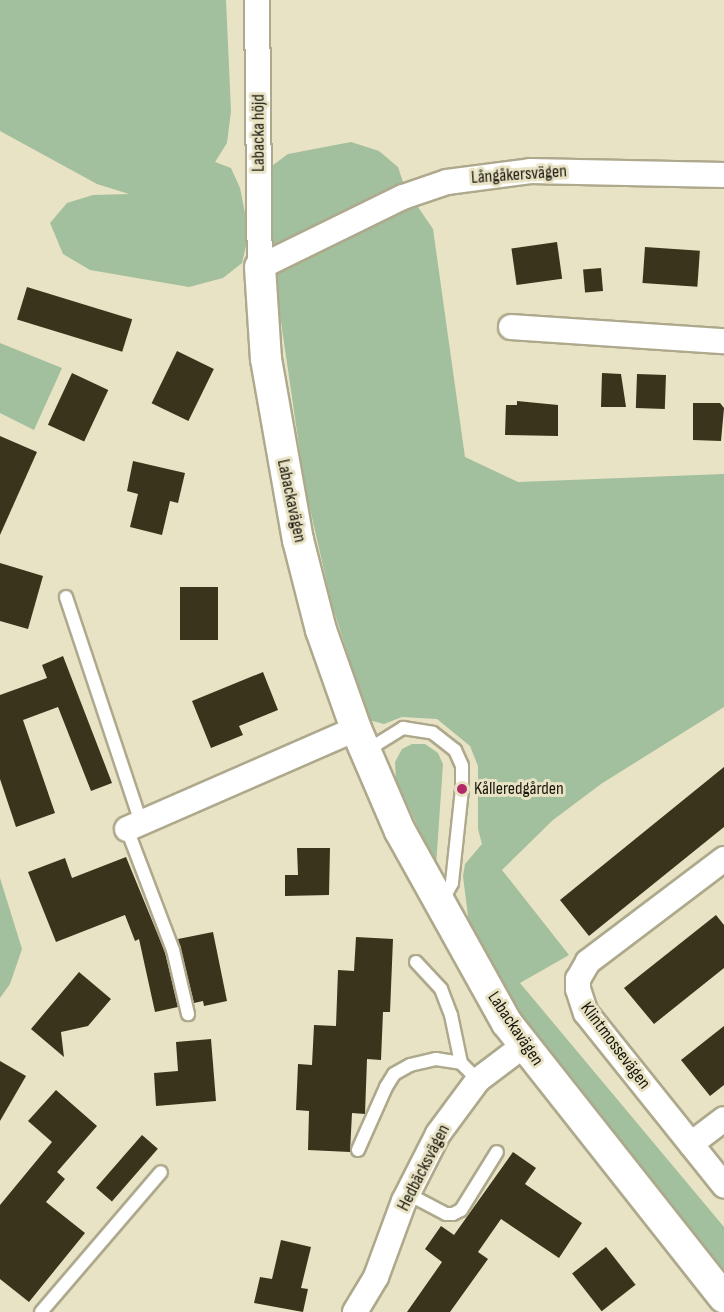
<!DOCTYPE html>
<meta charset="utf-8">
<style>
body{margin:0}
#map{position:relative;width:724px;height:1312px;overflow:hidden;background:#e9e3c5;font-family:"Sofia Sans Condensed",sans-serif}
div>[style]{position:absolute}
.green>*{inset:0;background:#a2bf9e}
.building>*{inset:0;background:#39341b;transform-origin:0 0}
.roads{filter:drop-shadow(2px 0 #aea98c) drop-shadow(-2px 0 #aea98c) drop-shadow(0 2px #aea98c) drop-shadow(0 -2px #aea98c)}
.service>*{height:12px;margin:-6px;padding:0 6px;transform-origin:6px;border-radius:6px;background:#fff}
.minor>*{height:24px;margin:-12px;padding:0 12px;transform-origin:12px;border-radius:12px;background:#fff}
.tertiary>*{height:30px;margin:-15px;padding:0 15px;transform-origin:15px;border-radius:15px;background:#fff}
.dots>*{width:16px;height:16px;translate:-50% -50%;box-sizing:border-box;border:3px solid #e9e3c5;border-radius:50%}
span{translate:-50% -50%;white-space:nowrap;text-align:center;line-height:1.15;-webkit-text-stroke:6px #e9e3c5;paint-order:stroke}
.street-label{font-size:18px;color:#1a180d}
.poi-label{font-size:18px;color:#1a180d}
.left{translate:0 -50%;text-align:left}
</style>
<div id="map">
<div class="green">
<i style="clip-path:polygon(0 0,226px 0,231px 111px,227px 143px,215px 162px,231px 168px,240px 188px,249px 233px,242px 263px,223px 278px,189px 287px,90px 270px,63px 254px,50px 223px,67px 203px,93px 195px,129px 194px,97px 184px,0 131px)"></i>
<i style="clip-path:polygon(351px 142px,379px 151px,398px 167px,405px 188px,433px 229px,465px 457px,518px 482px,724px 474px,724px 707px,601px 784px,553px 820px,502px 870px,569px 955px,520px 983px,724px 1227px,724px 1294px,544px 1059px,471px 940px,463px 876px,465px 864px,482px 844px,478px 829px,478px 766px,470px 746px,437px 719px,402px 717px,384px 724px,369px 720px,332px 605px,305px 487px,269px 239px,269px 168px,288px 154px)"></i>
<i style="clip-path:polygon(0 343px,62px 368px,34px 430px,0 413px)"></i>
<i style="clip-path:polygon(412px 744px,425px 744px,438px 753px,443px 764px,436px 866px,396px 780px,395px 762px,402px 749px)"></i>
<i style="clip-path:polygon(0 878px,22px 949px,10px 984px,0 998px)"></i>
</div>
<div class="building">
<i style="left:557px;top:242px;width:37px;height:46px;rotate:82deg"></i>
<i style="left:645px;top:247px;width:55px;height:36px;rotate:4deg"></i>
<i style="left:601px;top:268px;width:23px;height:18px;rotate:85deg"></i>
<i style="left:27px;top:287px;width:110px;height:34px;rotate:17deg"></i>
<i style="left:177px;top:351px;width:41px;height:58px;rotate:26deg"></i>
<i style="left:72px;top:373px;width:40px;height:57px;rotate:25deg"></i>
<i style="clip-path:polygon(602px 373px,621px 374px,626px 407px,601px 407px)"></i>
<i style="left:637px;top:374px;width:29px;height:34px;rotate:2deg"></i>
<i style="clip-path:polygon(517px 401px,558px 405px,558px 436px,505px 435px,506px 405px,517px 405px)"></i>
<i style="clip-path:polygon(693px 403px,720px 403px,724px 408px,721px 441px,693px 440px)"></i>
<i style="clip-path:polygon(0 436px,37px 452px,0 535px)"></i>
<i style="clip-path:polygon(133px 461px,185px 473px,178px 503px,170px 501px,162px 535px,130px 527px,138px 494px,127px 491px)"></i>
<i style="clip-path:polygon(0 563px,43px 576px,28px 629px,0 621px)"></i>
<i style="left:180px;top:587px;width:38px;height:53px"></i>
<i style="clip-path:polygon(63px 656px,112px 783px,91px 791px,58px 707px,23px 720px,55px 813px,16px 827px,0 779px,0 695px,47px 678px,42px 665px)"></i>
<i style="clip-path:polygon(263px 672px,278px 710px,239px 726px,243px 735px,211px 748px,192px 701px)"></i>
<i style="clip-path:polygon(724px 767px,724px 827px,589px 936px,560px 900px)"></i>
<i style="clip-path:polygon(297px 848px,330px 848px,329px 895px,285px 896px,285px 875px,298px 875px)"></i>
<i style="clip-path:polygon(126px 857px,165px 952px,178px 1007px,155px 1012px,139px 939px,135px 941px,125px 915px,56px 942px,28px 872px,65px 858px,72px 878px)"></i>
<i style="clip-path:polygon(716px 915px,724px 925px,724px 968px,654px 1024px,624px 988px)"></i>
<i style="clip-path:polygon(213px 932px,227px 1001px,204px 1006px,203px 1001px,194px 1003px,178px 939px)"></i>
<i style="clip-path:polygon(356px 937px,393px 939px,390px 1012px,383px 1012px,381px 1060px,367px 1059px,365px 1114px,352px 1113px,350px 1152px,308px 1150px,309px 1111px,296px 1110px,298px 1064px,312px 1065px,314px 1025px,336px 1026px,338px 970px,354px 971px)"></i>
<i style="clip-path:polygon(79px 972px,111px 999px,88px 1026px,61px 1032px,64px 1057px,31px 1029px)"></i>
<i style="clip-path:polygon(724px 1026px,724px 1085px,710px 1096px,681px 1060px)"></i>
<i style="clip-path:polygon(211px 1039px,216px 1101px,156px 1106px,154px 1073px,178px 1071px,176px 1042px)"></i>
<i style="clip-path:polygon(0 1061px,26px 1076px,0 1121px)"></i>
<i style="clip-path:polygon(56px 1090px,97px 1126px,57px 1172px,65px 1179px,46px 1202px,85px 1233px,29px 1302px,0 1279px,0 1205px,52px 1142px,28px 1121px)"></i>
<i style="left:142px;top:1135px;width:21px;height:70px;rotate:41deg"></i>
<i style="clip-path:polygon(513px 1152px,536px 1168px,525px 1184px,582px 1223px,559px 1258px,501px 1219px,478px 1252px,488px 1259px,450px 1312px,407px 1312px,442px 1262px,425px 1249px,441px 1226px,454px 1235px)"></i>
<i style="clip-path:polygon(281px 1240px,311px 1247px,301px 1288px,308px 1289px,303px 1312px,254px 1303px,260px 1277px,272px 1279px)"></i>
<i style="left:606px;top:1247px;width:48px;height:43px;rotate:52deg"></i>
</div>
<div class="roads">
<div class="service">
<i style="left:66px;top:597px;width:238px;rotate:71.6deg"></i>
<i style="left:366px;top:751px;width:44px;rotate:-31.9deg"></i>
<i style="left:403px;top:728px;width:30px;rotate:9deg"></i>
<i style="left:433px;top:733px;width:28px;rotate:38deg"></i>
<i style="left:455px;top:750px;width:17px;rotate:66deg"></i>
<i style="left:462px;top:766px;width:23px;rotate:90deg"></i>
<i style="left:462px;top:789px;width:95px;rotate:96.1deg"></i>
<i style="left:452px;top:883px;width:21px;rotate:118deg"></i>
<i style="left:127px;top:829px;width:129px;rotate:69.2deg"></i>
<i style="left:173px;top:950px;width:66px;rotate:76.8deg"></i>
<i style="left:416px;top:962px;width:37px;rotate:47deg"></i>
<i style="left:441px;top:989px;width:28px;rotate:69deg"></i>
<i style="left:451px;top:1015px;width:49px;rotate:78.2deg"></i>
<i style="left:358px;top:1150px;width:69px;rotate:-66deg"></i>
<i style="left:386px;top:1087px;width:15px;rotate:-58deg"></i>
<i style="left:394px;top:1074px;width:18px;rotate:-29deg"></i>
<i style="left:410px;top:1065px;width:27px;rotate:-13deg"></i>
<i style="left:436px;top:1059px;width:25px;rotate:9deg"></i>
<i style="left:461px;top:1063px;width:24px;rotate:45deg"></i>
<i style="left:408px;top:1194px;width:43px;rotate:27.8deg"></i>
<i style="left:446px;top:1214px;width:7px"></i>
<i style="left:453px;top:1214px;width:9px;rotate:-27deg"></i>
<i style="left:461px;top:1210px;width:68px;rotate:-58.2deg"></i>
<i style="left:41px;top:1312px;width:184px;rotate:-49.4deg"></i>
</div>
<div class="minor">
<i style="left:257px;top:0;width:267px;rotate:89.4deg"></i>
<i style="left:260px;top:267px;width:159px;rotate:-26.1deg"></i>
<i style="left:403px;top:197px;width:46px;rotate:-18.8deg"></i>
<i style="left:447px;top:182px;width:84px;rotate:-7.5deg"></i>
<i style="left:530px;top:171px;width:194px;rotate:1.2deg"></i>
<i style="left:511px;top:327px;width:213px;rotate:3.8deg"></i>
<i style="left:127px;top:829px;width:250px;rotate:-23.6deg"></i>
<i style="left:724px;top:859px;width:171px;rotate:142.9deg"></i>
<i style="left:588px;top:962px;width:20px;rotate:120deg"></i>
<i style="left:578px;top:979px;width:10px;rotate:90deg"></i>
<i style="left:578px;top:989px;width:25px;rotate:72deg"></i>
<i style="left:586px;top:1013px;width:221px;rotate:51.3deg"></i>
<i style="left:691px;top:1144px;width:41px;rotate:-37.1deg"></i>
<i style="left:355px;top:1312px;width:41px;rotate:-59deg"></i>
<i style="left:376px;top:1277px;width:81px;rotate:-69.8deg"></i>
<i style="left:404px;top:1201px;width:75px;rotate:-63.1deg"></i>
<i style="left:438px;top:1134px;width:67px;rotate:-53.5deg"></i>
<i style="left:478px;top:1080px;width:56px;rotate:-37.1deg"></i>
</div>
<div class="tertiary">
<i style="left:260px;top:267px;width:92px;rotate:86.3deg"></i>
<i style="left:266px;top:359px;width:184px;rotate:80deg"></i>
<i style="left:298px;top:540px;width:93px;rotate:75.7deg"></i>
<i style="left:321px;top:630px;width:105px;rotate:70.5deg"></i>
<i style="left:356px;top:729px;width:111px;rotate:66.7deg"></i>
<i style="left:400px;top:831px;width:220px;rotate:60.9deg"></i>
<i style="left:507px;top:1023px;width:350px;rotate:51.7deg"></i>
</div>
</div>
<div class="dots">
<i style="left:462px;top:789px;background:#b32a69"></i>
</div>
<div class="street-label">
<span style="left:259px;top:133px;rotate:-90deg">Labacka höjd</span>
<span style="left:519px;top:175px;rotate:-4deg">Långåkersvägen</span>
<span style="left:291px;top:501px;rotate:78deg">Labackavägen</span>
<span style="left:515px;top:1029px;rotate:56deg">Labackavägen</span>
<span style="left:615px;top:1046px;rotate:53deg">Klintmossevägen</span>
<span style="left:424px;top:1168px;rotate:-63deg">Hedbäcksvägen</span>
</div>
<div class="poi-label">
<span class="left" style="left:474px;top:789px">Kålleredgården</span>
</div>
</div>
